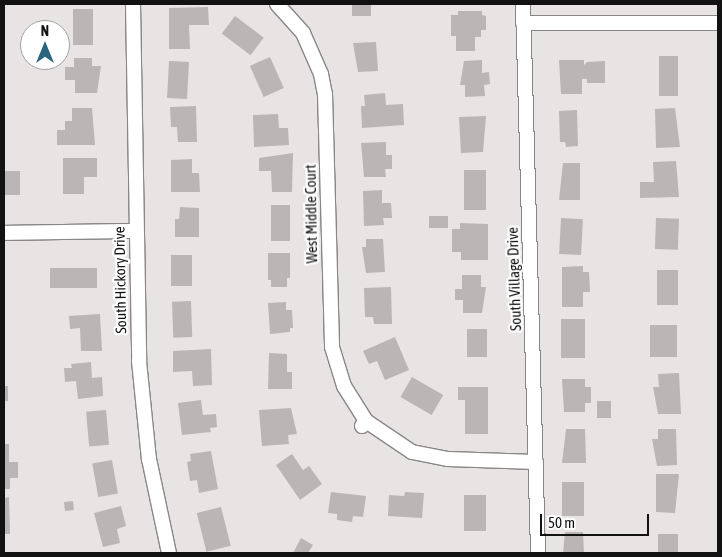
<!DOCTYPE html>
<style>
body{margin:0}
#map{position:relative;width:722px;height:557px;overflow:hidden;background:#e8e4e4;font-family:"Asap Condensed",sans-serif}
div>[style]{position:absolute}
.building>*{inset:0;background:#b9b6b5;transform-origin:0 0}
.roads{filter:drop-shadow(1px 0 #898686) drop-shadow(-1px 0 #898686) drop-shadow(0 1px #898686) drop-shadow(0 -1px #898686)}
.minor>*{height:14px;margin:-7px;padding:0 7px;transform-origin:7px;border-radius:7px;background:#fff}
span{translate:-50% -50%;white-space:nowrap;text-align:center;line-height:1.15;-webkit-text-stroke:4.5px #fff;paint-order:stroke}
.street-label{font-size:15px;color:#131212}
.frame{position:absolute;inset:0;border:5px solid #131212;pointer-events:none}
.north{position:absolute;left:20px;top:20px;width:50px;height:50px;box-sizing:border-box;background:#fff;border:1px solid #a1a0a0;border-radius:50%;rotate:0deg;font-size:14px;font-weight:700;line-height:20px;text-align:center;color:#131212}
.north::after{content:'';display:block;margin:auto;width:18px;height:22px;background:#2a647d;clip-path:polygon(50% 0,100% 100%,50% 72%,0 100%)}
.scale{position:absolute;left:540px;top:514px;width:109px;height:22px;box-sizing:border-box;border:2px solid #131212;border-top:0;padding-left:6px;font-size:15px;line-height:18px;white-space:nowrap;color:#131212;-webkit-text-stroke:4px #fff;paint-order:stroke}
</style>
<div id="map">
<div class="building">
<i style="left:352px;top:4px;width:19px;height:12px"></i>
<i style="clip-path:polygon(208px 7px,209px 25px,189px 25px,190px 49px,169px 49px,169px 8px)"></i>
<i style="left:73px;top:9px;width:20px;height:36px"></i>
<i style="clip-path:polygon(458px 11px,482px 11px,482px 15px,486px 16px,486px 30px,481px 30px,481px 37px,475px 37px,475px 51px,456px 51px,456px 36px,451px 36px,451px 15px,458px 15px)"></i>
<i style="left:235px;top:16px;width:36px;height:22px;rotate:37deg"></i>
<i style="clip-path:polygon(376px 42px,378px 71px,358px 72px,353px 43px)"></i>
<i style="left:659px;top:56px;width:19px;height:40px"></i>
<i style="left:270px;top:57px;width:34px;height:22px;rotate:66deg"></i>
<i style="clip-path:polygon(74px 58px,92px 58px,92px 66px,101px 66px,97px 93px,75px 93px,75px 80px,65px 80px,65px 67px,74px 67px)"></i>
<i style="clip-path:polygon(482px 60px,482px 73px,489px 72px,490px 84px,484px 85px,485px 96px,465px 97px,465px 85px,460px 85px,464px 61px)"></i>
<i style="clip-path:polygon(559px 60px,584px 60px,584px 65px,587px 62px,605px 61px,605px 83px,587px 83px,587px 79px,582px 79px,582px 94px,561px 94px)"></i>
<i style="left:169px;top:61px;width:20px;height:37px;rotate:3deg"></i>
<i style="clip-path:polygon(385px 93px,386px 105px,403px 104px,404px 125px,362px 128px,361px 106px,365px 106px,364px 95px)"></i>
<i style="clip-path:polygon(196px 106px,197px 142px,178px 142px,177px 127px,171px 127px,170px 107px)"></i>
<i style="clip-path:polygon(72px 108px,92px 108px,95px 145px,57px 145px,57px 130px,65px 130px,65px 121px,72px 121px)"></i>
<i style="clip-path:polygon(675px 108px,680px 147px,656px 148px,655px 109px)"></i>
<i style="clip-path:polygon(577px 110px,578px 146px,566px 147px,565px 142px,560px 142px,559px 111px)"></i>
<i style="clip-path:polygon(278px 114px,279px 128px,288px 128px,289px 145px,254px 147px,253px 115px)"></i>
<i style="clip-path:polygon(486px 116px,483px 152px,461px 153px,459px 117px)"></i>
<i style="clip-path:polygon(386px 142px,386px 155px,392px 155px,392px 169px,385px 169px,386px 177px,364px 177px,361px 143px)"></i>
<i style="clip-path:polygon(293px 153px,292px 192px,272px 192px,271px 171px,259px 171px,259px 158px)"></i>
<i style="clip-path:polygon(63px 158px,97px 158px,97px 177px,84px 177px,84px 194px,63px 194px)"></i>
<i style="clip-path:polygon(192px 159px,192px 173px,199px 173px,200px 192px,171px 192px,171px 160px)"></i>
<i style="clip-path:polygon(676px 161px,679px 197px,640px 198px,640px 182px,654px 182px,653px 162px)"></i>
<i style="clip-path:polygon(563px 163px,580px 163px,580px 200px,559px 200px)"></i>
<i style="left:464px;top:170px;width:22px;height:40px"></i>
<i style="left:4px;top:171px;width:16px;height:24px"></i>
<i style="clip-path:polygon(382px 190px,382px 203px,391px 203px,392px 218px,383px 218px,384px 225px,364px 226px,363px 191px)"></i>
<i style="left:271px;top:205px;width:19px;height:36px"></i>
<i style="clip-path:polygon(180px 207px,199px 208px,199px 237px,175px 237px,175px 219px,179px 219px)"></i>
<i style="left:429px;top:216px;width:19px;height:12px"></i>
<i style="left:561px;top:218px;width:22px;height:36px;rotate:3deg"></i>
<i style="left:656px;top:218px;width:23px;height:31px;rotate:2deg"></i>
<i style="clip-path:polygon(460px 223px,488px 224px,488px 260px,461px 260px,461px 252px,452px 252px,452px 229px,460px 229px)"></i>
<i style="clip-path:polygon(366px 239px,383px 239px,385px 272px,366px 273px,362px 247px,366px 247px)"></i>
<i style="clip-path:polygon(268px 253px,290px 253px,290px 278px,287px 278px,287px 287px,271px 287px,271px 280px,268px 280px)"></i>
<i style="left:171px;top:255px;width:21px;height:31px"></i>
<i style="clip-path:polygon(583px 266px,583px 272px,589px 272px,590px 292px,583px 292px,583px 307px,562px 307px,562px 267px)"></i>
<i style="left:50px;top:268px;width:47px;height:20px"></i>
<i style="left:657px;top:270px;width:21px;height:35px"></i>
<i style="clip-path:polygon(462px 275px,481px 275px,481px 287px,486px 287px,482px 313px,463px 313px,463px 300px,455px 300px,455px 289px,462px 289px)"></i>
<i style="clip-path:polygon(391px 287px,392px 324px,374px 324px,373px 317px,365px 317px,364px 288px)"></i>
<i style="left:191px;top:301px;width:36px;height:19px;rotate:88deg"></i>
<i style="clip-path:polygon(286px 302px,286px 310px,292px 310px,293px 328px,290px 328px,290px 332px,270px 334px,268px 303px)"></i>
<i style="clip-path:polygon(100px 314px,102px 351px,81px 351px,80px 328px,70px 329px,69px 316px)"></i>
<i style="left:561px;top:319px;width:24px;height:39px"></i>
<i style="left:650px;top:325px;width:27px;height:32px"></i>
<i style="left:467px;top:329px;width:20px;height:28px"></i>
<i style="clip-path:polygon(395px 337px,409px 370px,385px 380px,377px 361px,369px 364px,363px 351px)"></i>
<i style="clip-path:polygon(211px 349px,212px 385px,193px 386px,192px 371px,173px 372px,173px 351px)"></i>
<i style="clip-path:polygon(269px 353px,287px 354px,287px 372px,292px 372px,292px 389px,268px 389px)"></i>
<i style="clip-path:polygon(91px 362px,92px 378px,102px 377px,103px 396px,78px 399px,76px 381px,65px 382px,64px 368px,72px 368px,71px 364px)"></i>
<i style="clip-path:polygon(679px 373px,681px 414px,658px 414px,653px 387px,659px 387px,658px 374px)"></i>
<i style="left:412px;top:377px;width:36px;height:23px;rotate:30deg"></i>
<i style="clip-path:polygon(562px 379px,585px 379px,585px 387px,591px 387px,591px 403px,585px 403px,585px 412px,564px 412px)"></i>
<i style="left:4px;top:386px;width:4px;height:15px"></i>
<i style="clip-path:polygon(458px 387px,488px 387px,488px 434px,465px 434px,465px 400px,458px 400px)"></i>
<i style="clip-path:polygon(201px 400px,203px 415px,216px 414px,217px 427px,210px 428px,211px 432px,182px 435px,178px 403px)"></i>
<i style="left:597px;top:401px;width:14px;height:17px"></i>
<i style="clip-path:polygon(291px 408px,297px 434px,288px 435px,289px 444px,262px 446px,259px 410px)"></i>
<i style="left:106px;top:410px;width:35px;height:20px;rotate:85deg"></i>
<i style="clip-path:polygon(566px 429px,585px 429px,586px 463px,562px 463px)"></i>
<i style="clip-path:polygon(658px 429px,676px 429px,677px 465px,657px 466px,652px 439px,658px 439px)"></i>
<i style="clip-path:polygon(4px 444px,9px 444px,9px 462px,18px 462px,18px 478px,10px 478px,10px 489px,4px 489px)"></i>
<i style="clip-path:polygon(211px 451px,218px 489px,199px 493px,197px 480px,190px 481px,187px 462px,191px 461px,190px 454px)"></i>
<i style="clip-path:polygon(292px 454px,303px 470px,309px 466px,322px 484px,300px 500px,276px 465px)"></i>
<i style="left:112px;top:460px;width:34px;height:20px;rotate:80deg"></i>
<i style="clip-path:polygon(656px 474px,679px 474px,675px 513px,656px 512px)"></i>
<i style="left:562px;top:482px;width:22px;height:34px"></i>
<i style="clip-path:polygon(331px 492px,366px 496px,363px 517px,353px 516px,352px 522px,337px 520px,337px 514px,328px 513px)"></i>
<i style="clip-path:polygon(405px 492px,424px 493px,422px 518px,388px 516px,389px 495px,404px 496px)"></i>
<i style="left:486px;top:495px;width:36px;height:22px;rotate:90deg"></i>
<i style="clip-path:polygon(9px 497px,10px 534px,4px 534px,4px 498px)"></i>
<i style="left:73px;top:501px;width:9px;height:9px;rotate:84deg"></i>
<i style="clip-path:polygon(121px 506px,126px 526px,117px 529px,120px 543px,103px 547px,94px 513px)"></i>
<i style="left:221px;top:507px;width:40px;height:25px;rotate:76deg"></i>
<i style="clip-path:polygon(565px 532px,583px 532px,584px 553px,563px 553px)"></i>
<i style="left:658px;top:534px;width:20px;height:19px"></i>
<i style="clip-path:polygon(301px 538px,313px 545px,308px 553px,293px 553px)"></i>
</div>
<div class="roads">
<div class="minor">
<i style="left:133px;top:4px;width:357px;rotate:89deg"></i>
<i style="left:139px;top:361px;width:99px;rotate:84.2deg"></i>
<i style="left:149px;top:459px;width:96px;rotate:78deg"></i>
<i style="left:277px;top:4px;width:39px;rotate:48deg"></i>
<i style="left:303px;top:33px;width:45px;rotate:66.3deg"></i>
<i style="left:321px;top:74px;width:20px;rotate:79deg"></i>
<i style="left:325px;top:94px;width:253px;rotate:88.4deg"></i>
<i style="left:332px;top:347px;width:41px;rotate:72.9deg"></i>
<i style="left:344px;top:386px;width:41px;rotate:57.8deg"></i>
<i style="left:523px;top:4px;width:549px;rotate:88.43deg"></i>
<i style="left:523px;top:23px;width:195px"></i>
<i style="left:4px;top:233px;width:131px;rotate:-0.9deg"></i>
<i style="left:362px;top:426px;width:6px;rotate:-51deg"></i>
<i style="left:366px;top:421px;width:55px;rotate:34deg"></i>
<i style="left:412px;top:452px;width:37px;rotate:11deg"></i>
<i style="left:448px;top:459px;width:88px;rotate:2deg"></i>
</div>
</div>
<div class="street-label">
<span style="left:311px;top:214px;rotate:-91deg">West Middle Court</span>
<span style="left:514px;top:279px;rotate:-92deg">South Village Drive</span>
<span style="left:120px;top:280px;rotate:-91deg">South Hickory Drive</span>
</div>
<div class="frame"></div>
<div class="north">N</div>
<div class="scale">50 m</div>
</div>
